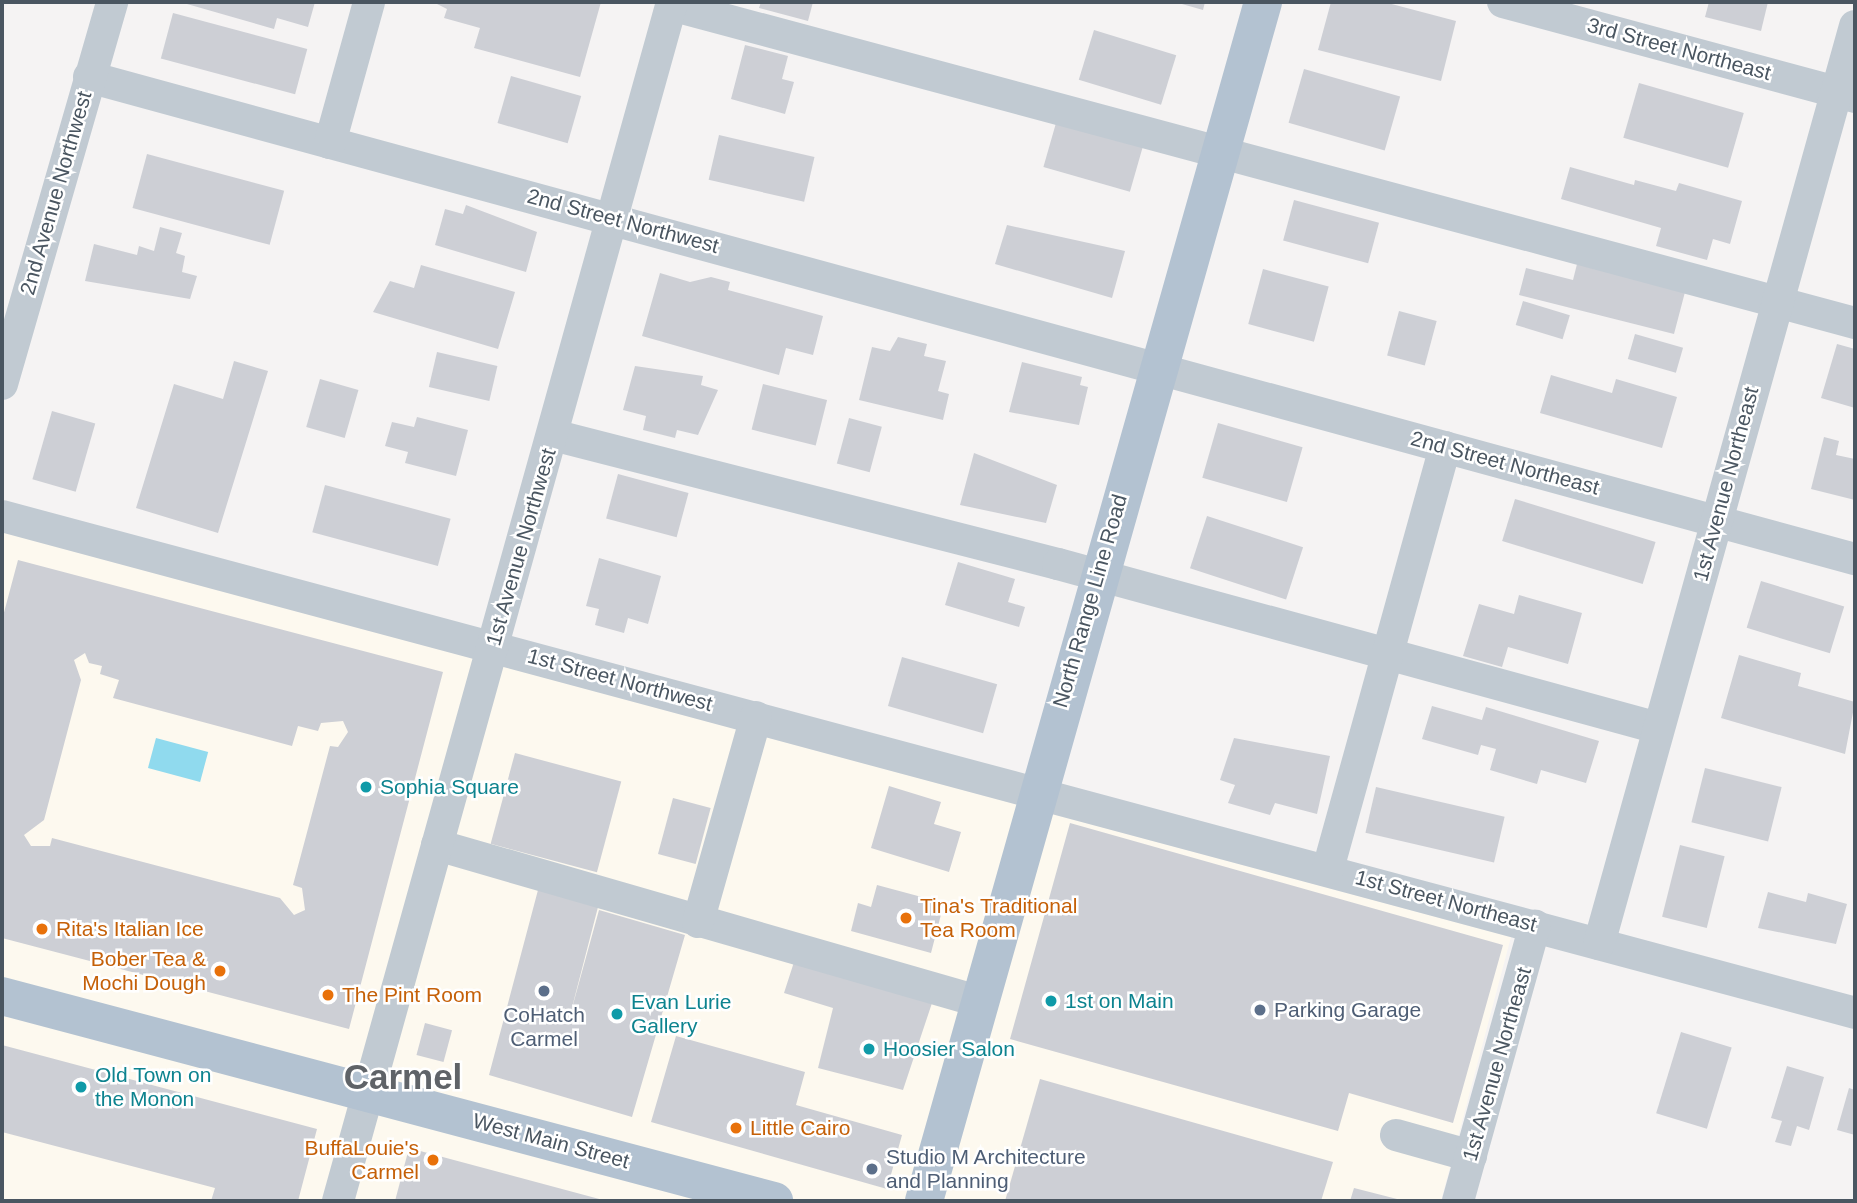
<!DOCTYPE html>
<style>
body{margin:0}
#map{position:relative;width:1857px;height:1203px;overflow:hidden;background:#f5f3f3;font-family:Helvetica,sans-serif}
div>[style]{position:absolute}
.commercial>*{inset:0;background:#fdf9ef}
.water>*{inset:0;background:#90daee;transform-origin:0 0}
.building>*{inset:0;background:#cdcfd5;transform-origin:0 0}
.minor>*{height:32px;margin:-16px;padding:0 16px;transform-origin:16px;border-radius:16px;background:#c1cad2}
.major>*{height:38px;margin:-19px;padding:0 19px;transform-origin:19px;border-radius:19px;background:#b3c2d1}
.dots>*{width:19px;height:19px;translate:-50% -50%;box-sizing:border-box;border:4px solid #fff;border-radius:50%}
span{translate:-50% -50%;white-space:nowrap;text-align:center;line-height:1.15;-webkit-text-stroke:5px #fff;paint-order:stroke}
.street-label{font-size:21px;color:#4a5661}
.culture-label{font-size:21px;color:#0d838f}
.left{translate:0 -50%;text-align:left}
.food-label{font-size:21px;color:#c56008}
.right{translate:-100% -50%;text-align:right}
.service-label{font-size:21px;color:#4e5e75}
.town-label{font-size:35px;color:#5f6368;font-weight:700}
.frame{position:absolute;inset:0;border:4px solid #4a5661;pointer-events:none}
</style>
<div id="map">
<div class="commercial">
<i style="clip-path:polygon(2px 532px,1511px 937px,1441px 1201px,2px 1201px)"></i>
</div>
<div class="water">
<i style="left:156px;top:738px;width:54px;height:31px;rotate:15deg"></i>
</div>
<div class="building">
<i style="clip-path:polygon(180px 2px,315px 2px,308px 27px,277px 18px,274px 29px)"></i>
<i style="clip-path:polygon(433px 2px,601px 2px,580px 77px,474px 48px,480px 28px,444px 18px,447px 9px)"></i>
<i style="clip-path:polygon(761px 2px,813px 2px,808px 21px,759px 8px)"></i>
<i style="clip-path:polygon(1175px 2px,1205px 2px,1203px 10px)"></i>
<i style="clip-path:polygon(1331px 2px,1384px 2px,1456px 21px,1441px 81px,1318px 50px)"></i>
<i style="clip-path:polygon(1709px 2px,1768px 2px,1761px 31px,1705px 17px)"></i>
<i style="left:173px;top:13px;width:139px;height:47px;rotate:15deg"></i>
<i style="left:1094px;top:30px;width:86px;height:52px;rotate:17deg"></i>
<i style="clip-path:polygon(745px 45px,788px 56px,782px 79px,794px 82px,785px 114px,731px 99px)"></i>
<i style="left:1304px;top:69px;width:100px;height:56px;rotate:16deg"></i>
<i style="left:511px;top:76px;width:73px;height:49px;rotate:16deg"></i>
<i style="left:1639px;top:83px;width:109px;height:57px;rotate:16deg"></i>
<i style="left:1058px;top:116px;width:90px;height:53px;rotate:16deg"></i>
<i style="left:719px;top:135px;width:98px;height:46px;rotate:13deg"></i>
<i style="left:147px;top:154px;width:142px;height:56px;rotate:15deg"></i>
<i style="clip-path:polygon(1570px 167px,1634px 185px,1635px 180px,1676px 191px,1679px 183px,1742px 201px,1730px 244px,1713px 239px,1707px 260px,1656px 246px,1661px 228px,1561px 199px)"></i>
<i style="left:1294px;top:200px;width:88px;height:42px;rotate:15deg"></i>
<i style="clip-path:polygon(466px 205px,537px 232px,526px 272px,435px 245px,445px 209px,463px 214px)"></i>
<i style="clip-path:polygon(1007px 225px,1125px 251px,1112px 298px,995px 264px)"></i>
<i style="clip-path:polygon(160px 227px,182px 233px,176px 253px,185px 256px,182px 272px,197px 276px,190px 299px,85px 281px,94px 244px,137px 255px,139px 246px,154px 251px)"></i>
<i style="clip-path:polygon(1577px 264px,1685px 292px,1674px 334px,1519px 295px,1526px 268px,1573px 280px)"></i>
<i style="clip-path:polygon(421px 265px,515px 292px,498px 349px,373px 312px,390px 281px,414px 288px)"></i>
<i style="left:1263px;top:269px;width:68px;height:57px;rotate:15deg"></i>
<i style="clip-path:polygon(660px 273px,690px 282px,711px 277px,730px 282px,728px 290px,823px 316px,813px 355px,786px 348px,779px 375px,642px 336px)"></i>
<i style="left:1523px;top:301px;width:49px;height:25px;rotate:17deg"></i>
<i style="left:1399px;top:311px;width:39px;height:46px;rotate:15deg"></i>
<i style="left:1635px;top:334px;width:50px;height:26px;rotate:16deg"></i>
<i style="clip-path:polygon(898px 337px,927px 344px,924px 356px,946px 361px,938px 391px,949px 394px,943px 420px,859px 400px,872px 347px,890px 351px)"></i>
<i style="clip-path:polygon(1837px 344px,1855px 349px,1855px 408px,1821px 398px)"></i>
<i style="left:437px;top:352px;width:62px;height:36px;rotate:13deg"></i>
<i style="clip-path:polygon(234px 361px,268px 371px,218px 533px,136px 508px,174px 384px,223px 399px)"></i>
<i style="clip-path:polygon(1022px 362px,1082px 377px,1080px 385px,1088px 387px,1079px 425px,1009px 412px)"></i>
<i style="clip-path:polygon(635px 366px,703px 376px,701px 385px,718px 390px,698px 435px,677px 430px,675px 438px,643px 430px,646px 416px,623px 410px)"></i>
<i style="clip-path:polygon(1551px 375px,1612px 393px,1616px 379px,1677px 397px,1662px 448px,1540px 413px)"></i>
<i style="left:320px;top:379px;width:40px;height:50px;rotate:16deg"></i>
<i style="left:763px;top:384px;width:66px;height:47px;rotate:14deg"></i>
<i style="left:52px;top:411px;width:45px;height:71px;rotate:16deg"></i>
<i style="clip-path:polygon(417px 417px,468px 430px,456px 476px,405px 463px,408px 452px,385px 446px,392px 422px,414px 427px)"></i>
<i style="left:849px;top:418px;width:34px;height:47px;rotate:15deg"></i>
<i style="left:1218px;top:423px;width:88px;height:57px;rotate:16deg"></i>
<i style="clip-path:polygon(1824px 437px,1839px 441px,1836px 455px,1855px 459px,1855px 500px,1811px 489px)"></i>
<i style="clip-path:polygon(974px 453px,1057px 485px,1046px 523px,960px 505px)"></i>
<i style="left:618px;top:474px;width:73px;height:46px;rotate:15deg"></i>
<i style="left:325px;top:485px;width:130px;height:49px;rotate:15deg"></i>
<i style="left:1515px;top:499px;width:147px;height:44px;rotate:17deg"></i>
<i style="left:1207px;top:516px;width:101px;height:55px;rotate:18deg"></i>
<i style="clip-path:polygon(599px 558px,661px 576px,648px 624px,628px 618px,624px 633px,595px 625px,599px 609px,586px 606px)"></i>
<i style="clip-path:polygon(evenodd,18px 560px,443px 672px,349px 1029px,2px 938px,2px 620px,18px 560px,85px 653px,89px 663px,102px 666px,100px 674px,119px 680px,113px 698px,292px 746px,298px 726px,318px 731px,321px 723px,343px 721px,348px 732px,338px 747px,330px 746px,293px 885px,302px 888px,305px 910px,294px 915px,280px 898px,52px 838px,50px 846px,31px 846px,24px 835px,44px 820px,81px 680px,74px 660px,85px 653px)"></i>
<i style="clip-path:polygon(958px 562px,1015px 579px,1008px 602px,1025px 607px,1019px 627px,945px 605px)"></i>
<i style="left:1761px;top:581px;width:87px;height:49px;rotate:17deg"></i>
<i style="clip-path:polygon(1519px 595px,1582px 613px,1568px 664px,1508px 647px,1502px 667px,1463px 656px,1479px 604px,1514px 614px)"></i>
<i style="clip-path:polygon(1739px 655px,1801px 673px,1798px 686px,1855px 702px,1845px 754px,1721px 718px)"></i>
<i style="left:902px;top:657px;width:99px;height:51px;rotate:16deg"></i>
<i style="clip-path:polygon(1432px 706px,1482px 720px,1486px 707px,1599px 741px,1586px 783px,1541px 770px,1537px 784px,1490px 770px,1496px 749px,1481px 745px,1478px 755px,1422px 739px)"></i>
<i style="clip-path:polygon(1234px 738px,1330px 756px,1317px 814px,1275px 803px,1270px 815px,1228px 803px,1235px 785px,1220px 780px)"></i>
<i style="left:515px;top:753px;width:110px;height:94px;rotate:15deg"></i>
<i style="left:1705px;top:768px;width:79px;height:56px;rotate:14deg"></i>
<i style="clip-path:polygon(889px 786px,941px 802px,934px 824px,961px 832px,949px 872px,871px 848px)"></i>
<i style="left:1376px;top:787px;width:132px;height:47px;rotate:13deg"></i>
<i style="left:673px;top:798px;width:39px;height:58px;rotate:15deg"></i>
<i style="clip-path:polygon(1070px 823px,1503px 945px,1453px 1123px,1349px 1093px,1338px 1131px,1010px 1039px)"></i>
<i style="left:1680px;top:845px;width:46px;height:74px;rotate:14deg"></i>
<i style="clip-path:polygon(877px 885px,944px 903px,931px 953px,851px 931px,858px 903px,871px 907px)"></i>
<i style="clip-path:polygon(538px 890px,598px 907px,569px 1019px,599px 910px,685px 935px,632px 1117px,489px 1075px)"></i>
<i style="clip-path:polygon(1768px 892px,1806px 902px,1808px 893px,1847px 904px,1836px 944px,1758px 928px)"></i>
<i style="clip-path:polygon(794px 962px,932px 1003px,903px 1090px,818px 1068px,833px 1008px,784px 993px)"></i>
<i style="left:425px;top:1023px;width:28px;height:33px;rotate:15deg"></i>
<i style="left:1681px;top:1032px;width:53px;height:85px;rotate:17deg"></i>
<i style="clip-path:polygon(676px 1036px,805px 1072px,796px 1105px,902px 1135px,887px 1189px,651px 1122px)"></i>
<i style="clip-path:polygon(2px 1045px,317px 1129px,298px 1201px,211px 1201px,215px 1188px,2px 1132px)"></i>
<i style="clip-path:polygon(1787px 1066px,1824px 1077px,1809px 1130px,1797px 1126px,1791px 1146px,1775px 1142px,1782px 1121px,1771px 1118px)"></i>
<i style="clip-path:polygon(1040px 1079px,1333px 1162px,1321px 1201px,1005px 1201px)"></i>
<i style="clip-path:polygon(1849px 1088px,1855px 1090px,1855px 1135px,1837px 1130px)"></i>
<i style="clip-path:polygon(409px 1148px,603px 1200px,603px 1201px,395px 1201px)"></i>
<i style="clip-path:polygon(1354px 1188px,1401px 1200px,1401px 1201px,1350px 1201px)"></i>
</div>
<div class="minor">
<i style="left:1503px;top:2px;width:365px;rotate:15.1deg"></i>
<i style="left:671px;top:5px;width:1226px;rotate:15.03deg"></i>
<i style="left:89px;top:77px;width:1831px;rotate:15.27deg"></i>
<i style="left:330px;top:143px;width:146px;rotate:-74.5deg"></i>
<i style="left:2px;top:384px;width:398px;rotate:-73.9deg"></i>
<i style="left:553px;top:435px;width:521px;rotate:14.33deg"></i>
<i style="left:1058px;top:564px;width:622px;rotate:15.29deg"></i>
<i style="left:2px;top:516px;width:1918px;rotate:15.01deg"></i>
<i style="left:437px;top:845px;width:566px;rotate:16.1deg"></i>
<i style="left:1328px;top:869px;width:438px;rotate:-74.5deg"></i>
<i style="left:698px;top:922px;width:213px;rotate:-74.2deg"></i>
<i style="left:1599px;top:944px;width:953px;rotate:-74.42deg"></i>
<i style="left:1396px;top:1135px;width:78px;rotate:15.6deg"></i>
<i style="left:338px;top:1201px;width:1245px;rotate:-74.43deg"></i>
<i style="left:1458px;top:1201px;width:286px;rotate:-74.4deg"></i>
</div>
<div class="major">
<i style="left:2px;top:996px;width:799px;rotate:14.87deg"></i>
<i style="left:924px;top:1201px;width:1246px;rotate:-74.21deg"></i>
</div>
<div class="dots">
<i style="left:366px;top:787px;background:#0f9aa8"></i>
<i style="left:906px;top:918px;background:#e8710a"></i>
<i style="left:42px;top:929px;background:#e8710a"></i>
<i style="left:220px;top:971px;background:#e8710a"></i>
<i style="left:544px;top:991px;background:#5c6f8a"></i>
<i style="left:328px;top:995px;background:#e8710a"></i>
<i style="left:1051px;top:1001px;background:#0f9aa8"></i>
<i style="left:1260px;top:1010px;background:#5c6f8a"></i>
<i style="left:617px;top:1014px;background:#0f9aa8"></i>
<i style="left:869px;top:1049px;background:#0f9aa8"></i>
<i style="left:81px;top:1087px;background:#0f9aa8"></i>
<i style="left:736px;top:1128px;background:#e8710a"></i>
<i style="left:433px;top:1160px;background:#e8710a"></i>
<i style="left:872px;top:1169px;background:#5c6f8a"></i>
</div>
<div class="street-label">
<span style="left:1679px;top:49px;rotate:15deg">3rd Street Northeast</span>
<span style="left:56px;top:193px;rotate:-74deg">2nd Avenue Northwest</span>
<span style="left:623px;top:221px;rotate:15deg">2nd Street Northwest</span>
<span style="left:1505px;top:463px;rotate:15deg">2nd Street Northeast</span>
<span style="left:1726px;top:484px;rotate:-75deg">1st Avenue Northeast</span>
<span style="left:521px;top:547px;rotate:-74deg">1st Avenue Northwest</span>
<span style="left:1090px;top:601px;rotate:-74deg">North Range Line Road</span>
<span style="left:620px;top:680px;rotate:15deg">1st Street Northwest</span>
<span style="left:1446px;top:901px;rotate:15deg">1st Street Northeast</span>
<span style="left:1497px;top:1064px;rotate:-74deg">1st Avenue Northeast</span>
<span style="left:551px;top:1141px;rotate:15deg">West Main Street</span>
</div>
<div class="culture-label">
<span class="left" style="left:380px;top:787px">Sophia Square</span>
<span class="left" style="left:1065px;top:1001px">1st on Main</span>
<span class="left" style="left:631px;top:1014px">Evan Lurie<br>Gallery</span>
<span class="left" style="left:883px;top:1049px">Hoosier Salon</span>
<span class="left" style="left:95px;top:1087px">Old Town on<br>the Monon</span>
</div>
<div class="food-label">
<span class="left" style="left:920px;top:918px">Tina's Traditional<br>Tea Room</span>
<span class="left" style="left:56px;top:929px">Rita's Italian Ice</span>
<span class="right" style="left:206px;top:971px">Bober Tea &amp;<br>Mochi Dough</span>
<span class="left" style="left:342px;top:995px">The Pint Room</span>
<span class="left" style="left:750px;top:1128px">Little Cairo</span>
<span class="right" style="left:419px;top:1160px">BuffaLouie's<br>Carmel</span>
</div>
<div class="service-label">
<span class="left" style="left:1274px;top:1010px">Parking Garage</span>
<span style="left:544px;top:1027px">CoHatch<br>Carmel</span>
<span class="left" style="left:886px;top:1169px">Studio M Architecture<br>and Planning</span>
</div>
<div class="town-label">
<span style="left:403px;top:1077px">Carmel</span>
</div>
<div class="frame"></div>
</div>
